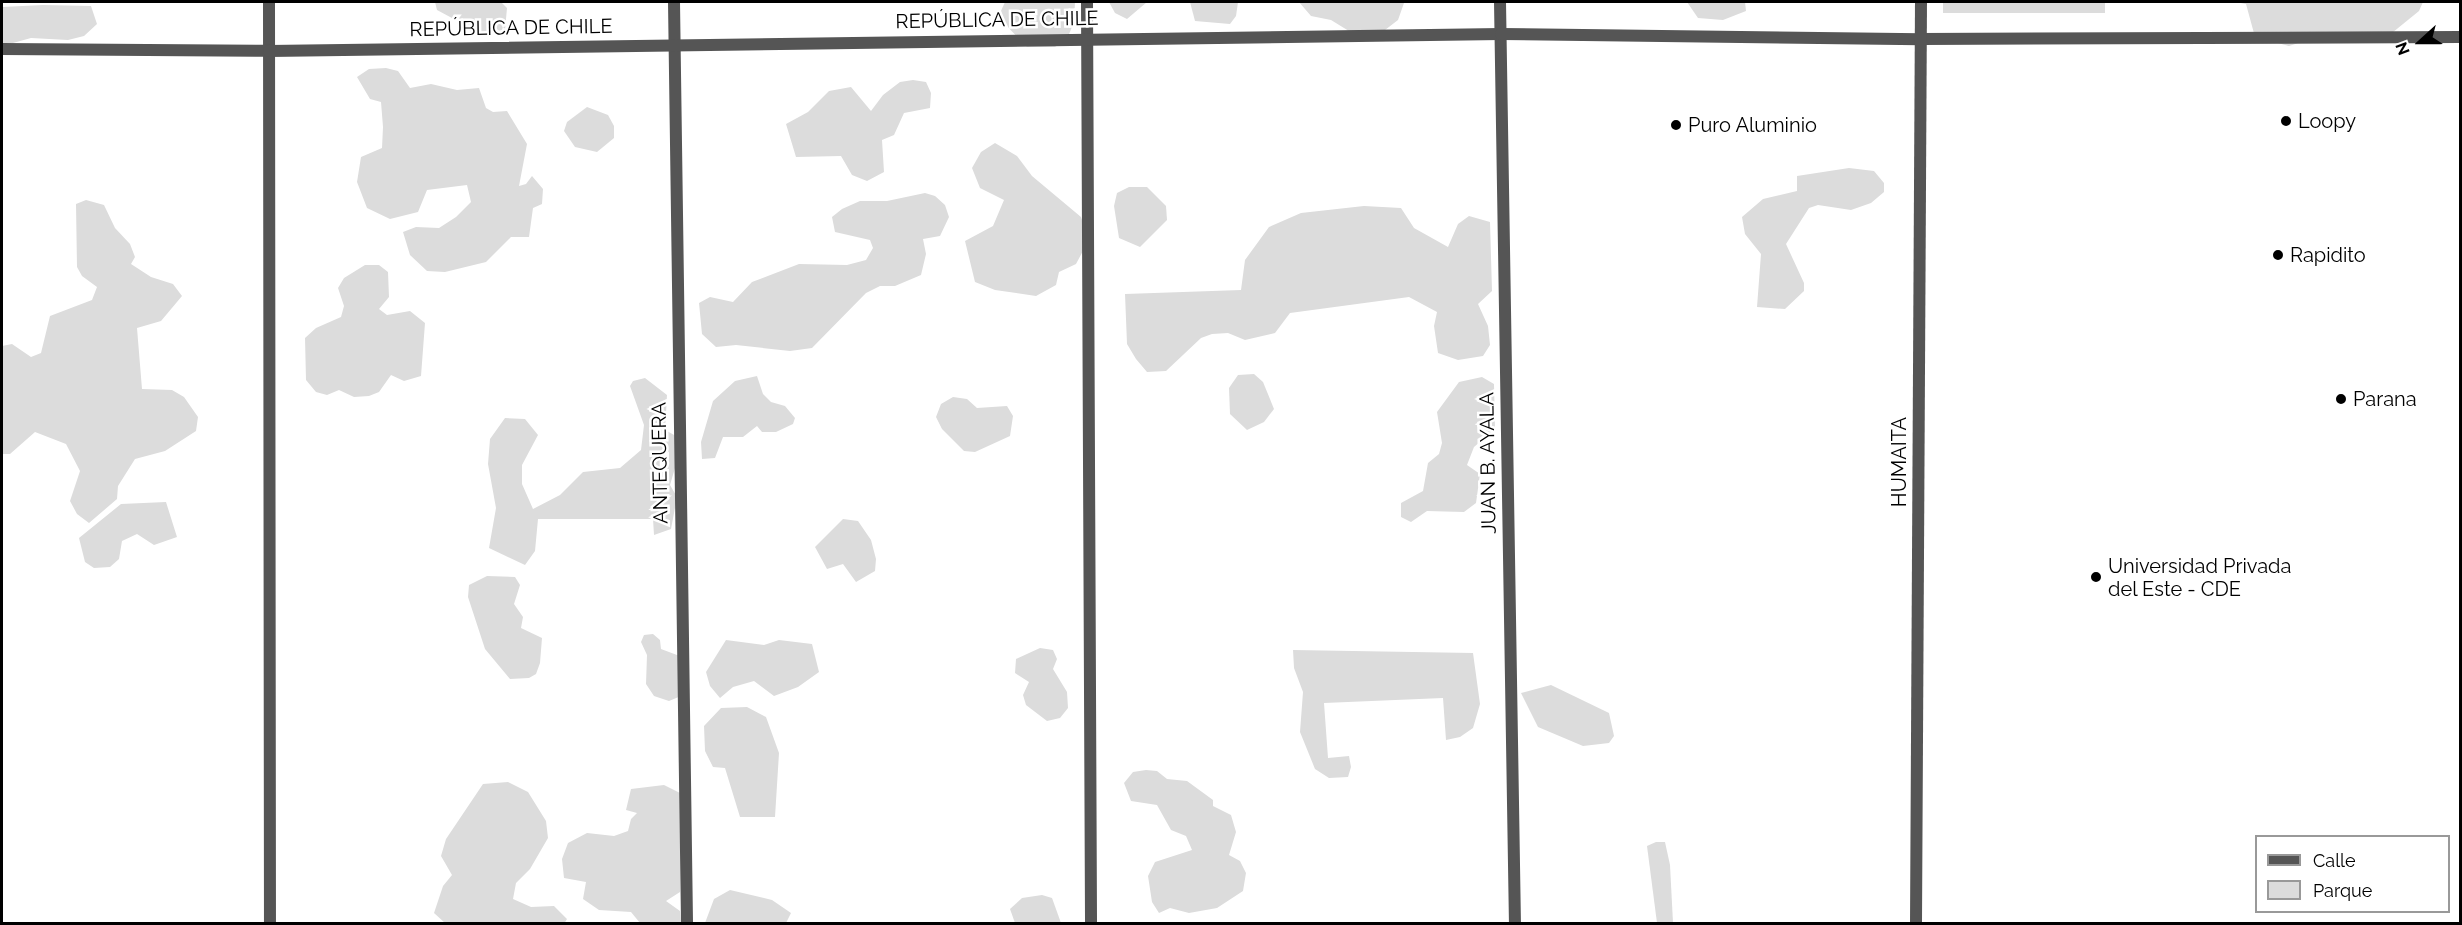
<!DOCTYPE html>
<meta charset="utf-8">
<style>
body{margin:0}
#map{position:relative;width:2462px;height:925px;overflow:hidden;background:#fff;font-family:Raleway,sans-serif}
div>[style]{position:absolute}
.green>*{inset:0;background:#dcdcdc;transform-origin:0 0}
.street>*{height:12px;margin:-6px;padding:0 6px;transform-origin:6px;border-radius:6px;background:#555}
.dots>*{width:16px;height:16px;translate:-50% -50%;box-sizing:border-box;border:3px solid #fff;border-radius:50%}
span{translate:-50% -50%;white-space:nowrap;text-align:center;line-height:1.15;-webkit-text-stroke:5px #fff;paint-order:stroke}
.street-label{font-size:20px;color:#000}
.poi-label{font-size:20px;color:#000}
.left{translate:0 -50%;text-align:left}
.frame{position:absolute;inset:0;border:3px solid #000;pointer-events:none}
.legend{position:absolute;left:2255px;top:835px;width:195px;height:78px;box-sizing:border-box;background:#fff;border:2px solid #999;margin:0;padding:8px 10px;list-style:none;font-size:18px;color:#000}
.legend li{display:flex;align-items:center;gap:12px;height:30px}
.legend b{width:30px;border:2px solid #999}
.north{position:absolute;left:2390px;top:12px;width:60px;height:60px;-webkit-text-stroke:4px #fff;paint-order:stroke;rotate:249deg;font-size:16px;font-weight:700;line-height:24px;text-align:center;color:#000}
.north::after{content:'';display:block;margin:auto;width:21px;height:27px;background:#000;clip-path:polygon(50% 0,100% 100%,50% 72%,0 100%)}
</style>
<div id="map">
<div class="green">
<i style="clip-path:polygon(435px 2px,501px 2px,507px 8px,505px 30px,472px 33px,465px 25px,437px 10px)"></i>
<i style="clip-path:polygon(1005px 2px,1075px 2px,1074px 22px,1067px 39px,1055px 47px,1027px 47px,1003px 22px,1001px 11px)"></i>
<i style="clip-path:polygon(1109px 2px,1147px 2px,1127px 19px,1115px 13px)"></i>
<i style="clip-path:polygon(1190px 2px,1238px 2px,1236px 16px,1230px 24px,1195px 21px)"></i>
<i style="clip-path:polygon(1299px 2px,1404px 2px,1404px 3px,1398px 20px,1372px 40px,1357px 36px,1331px 20px,1311px 16px)"></i>
<i style="clip-path:polygon(1687px 2px,1745px 2px,1746px 11px,1723px 20px,1698px 18px)"></i>
<i style="left:1943px;top:2px;width:162px;height:11px"></i>
<i style="clip-path:polygon(2235px 2px,2423px 2px,2419px 11px,2387px 37px,2320px 36px,2289px 46px,2255px 37px,2246px 4px)"></i>
<i style="clip-path:polygon(43px 5px,91px 6px,97px 24px,84px 36px,68px 40px,31px 38px,2px 46px,2px 7px)"></i>
<i style="clip-path:polygon(386px 68px,398px 71px,410px 88px,431px 84px,457px 90px,479px 88px,486px 108px,493px 112px,507px 111px,527px 144px,519px 186px,526px 184px,532px 176px,543px 189px,542px 204px,533px 208px,529px 237px,511px 237px,486px 262px,445px 272px,427px 271px,410px 255px,403px 232px,416px 227px,439px 228px,456px 217px,471px 202px,467px 185px,427px 190px,418px 212px,390px 219px,367px 208px,357px 182px,361px 157px,382px 148px,383px 127px,381px 102px,370px 99px,357px 77px,369px 69px)"></i>
<i style="clip-path:polygon(913px 80px,926px 82px,931px 93px,930px 108px,904px 113px,894px 135px,882px 140px,884px 172px,867px 181px,852px 175px,841px 156px,796px 157px,786px 124px,808px 112px,829px 91px,851px 87px,871px 111px,883px 95px,900px 82px)"></i>
<i style="clip-path:polygon(587px 107px,608px 115px,614px 126px,614px 138px,597px 152px,575px 147px,564px 131px,567px 122px)"></i>
<i style="clip-path:polygon(995px 143px,1017px 156px,1032px 176px,1081px 217px,1086px 232px,1084px 249px,1076px 264px,1059px 272px,1056px 285px,1036px 296px,995px 290px,975px 282px,965px 241px,993px 226px,1004px 200px,980px 188px,972px 168px,981px 152px)"></i>
<i style="clip-path:polygon(1849px 168px,1874px 171px,1884px 183px,1884px 192px,1871px 203px,1851px 210px,1818px 205px,1809px 208px,1786px 244px,1804px 283px,1804px 291px,1785px 309px,1757px 307px,1761px 254px,1745px 234px,1742px 217px,1763px 199px,1797px 191px,1797px 176px)"></i>
<i style="clip-path:polygon(1129px 187px,1147px 187px,1166px 206px,1167px 220px,1140px 247px,1119px 238px,1114px 206px,1117px 193px)"></i>
<i style="clip-path:polygon(925px 193px,935px 196px,945px 205px,949px 217px,940px 236px,923px 239px,926px 254px,921px 275px,895px 286px,880px 286px,866px 293px,812px 348px,790px 351px,736px 345px,716px 347px,702px 334px,699px 303px,710px 297px,733px 302px,752px 282px,799px 264px,847px 265px,866px 260px,873px 248px,870px 240px,835px 232px,832px 217px,842px 209px,860px 201px,887px 201px)"></i>
<i style="clip-path:polygon(86px 200px,104px 205px,115px 228px,130px 244px,135px 257px,131px 264px,151px 277px,173px 284px,182px 296px,161px 321px,137px 328px,142px 389px,172px 390px,184px 397px,198px 417px,196px 431px,165px 451px,135px 459px,118px 486px,117px 499px,89px 523px,77px 514px,70px 501px,80px 471px,66px 444px,35px 432px,10px 454px,2px 454px,2px 346px,12px 344px,31px 357px,41px 353px,50px 316px,92px 300px,97px 287px,82px 276px,77px 267px,76px 204px)"></i>
<i style="clip-path:polygon(1364px 206px,1401px 208px,1414px 228px,1448px 247px,1458px 224px,1469px 216px,1490px 222px,1492px 291px,1478px 304px,1488px 326px,1490px 345px,1483px 356px,1458px 360px,1438px 353px,1434px 326px,1437px 312px,1409px 297px,1290px 313px,1275px 333px,1245px 340px,1228px 333px,1212px 334px,1201px 338px,1166px 371px,1147px 372px,1136px 359px,1127px 344px,1125px 294px,1241px 290px,1245px 260px,1269px 227px,1301px 213px)"></i>
<i style="clip-path:polygon(365px 265px,379px 265px,388px 272px,389px 297px,379px 309px,387px 315px,410px 311px,425px 323px,421px 376px,404px 381px,391px 375px,379px 392px,369px 396px,354px 397px,339px 390px,327px 395px,316px 392px,306px 380px,305px 338px,316px 328px,341px 317px,344px 306px,338px 288px,344px 278px)"></i>
<i style="clip-path:polygon(1254px 374px,1263px 382px,1274px 409px,1264px 422px,1247px 430px,1230px 414px,1229px 388px,1238px 375px)"></i>
<i style="clip-path:polygon(757px 376px,763px 394px,771px 402px,785px 406px,795px 418px,793px 424px,776px 432px,762px 432px,757px 426px,743px 437px,723px 437px,715px 458px,702px 459px,701px 442px,713px 401px,735px 381px)"></i>
<i style="clip-path:polygon(1482px 377px,1494px 384px,1495px 429px,1474px 447px,1467px 465px,1480px 474px,1476px 503px,1464px 512px,1427px 511px,1411px 522px,1401px 517px,1401px 503px,1423px 491px,1428px 463px,1439px 454px,1442px 443px,1437px 412px,1459px 382px)"></i>
<i style="clip-path:polygon(645px 378px,667px 395px,665px 430px,676px 436px,675px 468px,670px 485px,677px 497px,671px 529px,654px 535px,653px 519px,538px 519px,535px 551px,525px 565px,489px 548px,496px 508px,488px 464px,490px 439px,505px 418px,525px 419px,538px 435px,522px 465px,522px 484px,533px 509px,560px 495px,583px 472px,620px 468px,641px 450px,644px 425px,630px 386px,633px 381px)"></i>
<i style="clip-path:polygon(953px 397px,967px 399px,977px 408px,1007px 406px,1013px 416px,1010px 436px,975px 452px,964px 451px,942px 429px,936px 417px,941px 404px)"></i>
<i style="clip-path:polygon(166px 502px,177px 537px,154px 545px,137px 534px,122px 541px,119px 559px,110px 567px,94px 568px,85px 562px,79px 538px,121px 504px)"></i>
<i style="clip-path:polygon(843px 519px,858px 521px,871px 540px,876px 559px,875px 571px,856px 582px,843px 564px,827px 569px,815px 547px)"></i>
<i style="clip-path:polygon(487px 576px,515px 577px,520px 585px,514px 604px,523px 617px,521px 628px,542px 638px,540px 663px,536px 674px,529px 678px,510px 679px,485px 649px,468px 597px,469px 585px)"></i>
<i style="clip-path:polygon(653px 634px,660px 640px,661px 649px,685px 658px,681px 696px,669px 701px,654px 696px,646px 684px,647px 655px,641px 642px,644px 635px)"></i>
<i style="clip-path:polygon(726px 640px,764px 645px,779px 640px,812px 644px,819px 672px,798px 687px,774px 696px,754px 681px,733px 687px,720px 698px,710px 686px,706px 672px)"></i>
<i style="clip-path:polygon(1040px 648px,1053px 650px,1057px 659px,1053px 669px,1067px 692px,1068px 708px,1060px 718px,1047px 721px,1026px 705px,1023px 695px,1029px 682px,1015px 673px,1016px 659px)"></i>
<i style="clip-path:polygon(1293px 650px,1473px 653px,1480px 704px,1473px 728px,1460px 737px,1446px 740px,1443px 698px,1324px 703px,1328px 758px,1349px 756px,1351px 767px,1348px 777px,1329px 778px,1315px 769px,1300px 732px,1303px 692px,1294px 668px)"></i>
<i style="clip-path:polygon(1551px 685px,1609px 713px,1614px 736px,1609px 743px,1583px 746px,1538px 727px,1521px 693px)"></i>
<i style="clip-path:polygon(747px 707px,766px 717px,779px 753px,775px 817px,740px 817px,725px 768px,713px 767px,705px 751px,704px 726px,721px 708px)"></i>
<i style="clip-path:polygon(1146px 770px,1157px 771px,1167px 779px,1187px 781px,1213px 800px,1213px 806px,1231px 815px,1236px 832px,1229px 855px,1240px 861px,1246px 873px,1243px 891px,1217px 908px,1189px 913px,1170px 908px,1159px 913px,1152px 902px,1148px 876px,1155px 862px,1192px 850px,1186px 836px,1171px 830px,1157px 805px,1131px 801px,1124px 783px,1133px 772px)"></i>
<i style="clip-path:polygon(508px 782px,528px 792px,546px 821px,548px 838px,530px 869px,516px 883px,513px 899px,531px 907px,554px 906px,567px 919px,564px 924px,445px 923px,434px 913px,443px 886px,452px 875px,441px 856px,446px 839px,483px 784px)"></i>
<i style="clip-path:polygon(664px 785px,680px 793px,680px 892px,666px 901px,680px 911px,681px 923px,640px 923px,631px 912px,599px 910px,583px 899px,586px 882px,564px 878px,562px 859px,568px 843px,587px 833px,614px 836px,628px 831px,631px 819px,637px 813px,626px 810px,631px 789px)"></i>
<i style="clip-path:polygon(1656px 842px,1665px 842px,1670px 865px,1673px 923px,1657px 923px,1647px 846px)"></i>
<i style="clip-path:polygon(730px 890px,772px 900px,791px 913px,786px 923px,705px 923px,714px 899px)"></i>
<i style="clip-path:polygon(1042px 895px,1052px 898px,1061px 923px,1015px 923px,1010px 909px,1022px 898px)"></i>
</div>
<div class="street">
<i style="left:269px;top:2px;width:922px;rotate:89.94deg"></i>
<i style="left:674px;top:2px;width:922px;rotate:89.19deg"></i>
<i style="left:1087px;top:2px;width:922px;rotate:89.75deg"></i>
<i style="left:1500px;top:2px;width:922px;rotate:89.07deg"></i>
<i style="left:2px;top:49px;width:267px;rotate:0.4deg"></i>
<i style="left:269px;top:51px;width:1232px;rotate:-0.79deg"></i>
<i style="left:1501px;top:34px;width:420px;rotate:0.7deg"></i>
<i style="left:1921px;top:39px;width:539px;rotate:-0.21deg"></i>
<i style="left:1916px;top:924px;width:922px;rotate:-89.69deg"></i>
</div>
<div class="dots">
<i style="left:2286px;top:121px;background:#000"></i>
<i style="left:1676px;top:125px;background:#000"></i>
<i style="left:2278px;top:255px;background:#000"></i>
<i style="left:2341px;top:399px;background:#000"></i>
<i style="left:2096px;top:577px;background:#000"></i>
</div>
<div class="street-label">
<span style="left:997px;top:20px;rotate:-1deg">REPÚBLICA DE CHILE</span>
<span style="left:511px;top:28px;rotate:-1deg">REPÚBLICA DE CHILE</span>
<span style="left:1899px;top:462px;rotate:-90deg">HUMAITA</span>
<span style="left:660px;top:463px;rotate:-91deg">ANTEQUERA</span>
<span style="left:1488px;top:463px;rotate:-91deg">JUAN B. AYALA</span>
</div>
<div class="poi-label">
<span class="left" style="left:2298px;top:121px">Loopy</span>
<span class="left" style="left:1688px;top:125px">Puro Aluminio</span>
<span class="left" style="left:2290px;top:255px">Rapidito</span>
<span class="left" style="left:2353px;top:399px">Parana</span>
<span class="left" style="left:2108px;top:578px">Universidad Privada<br>del Este - CDE</span>
</div>
<div class="frame"></div>
<ul class="legend">
<li><b style="height:8px;background:#555"></b>Calle</li>
<li><b style="height:16px;background:#dcdcdc"></b>Parque</li>
</ul>
<div class="north">N</div>
</div>
